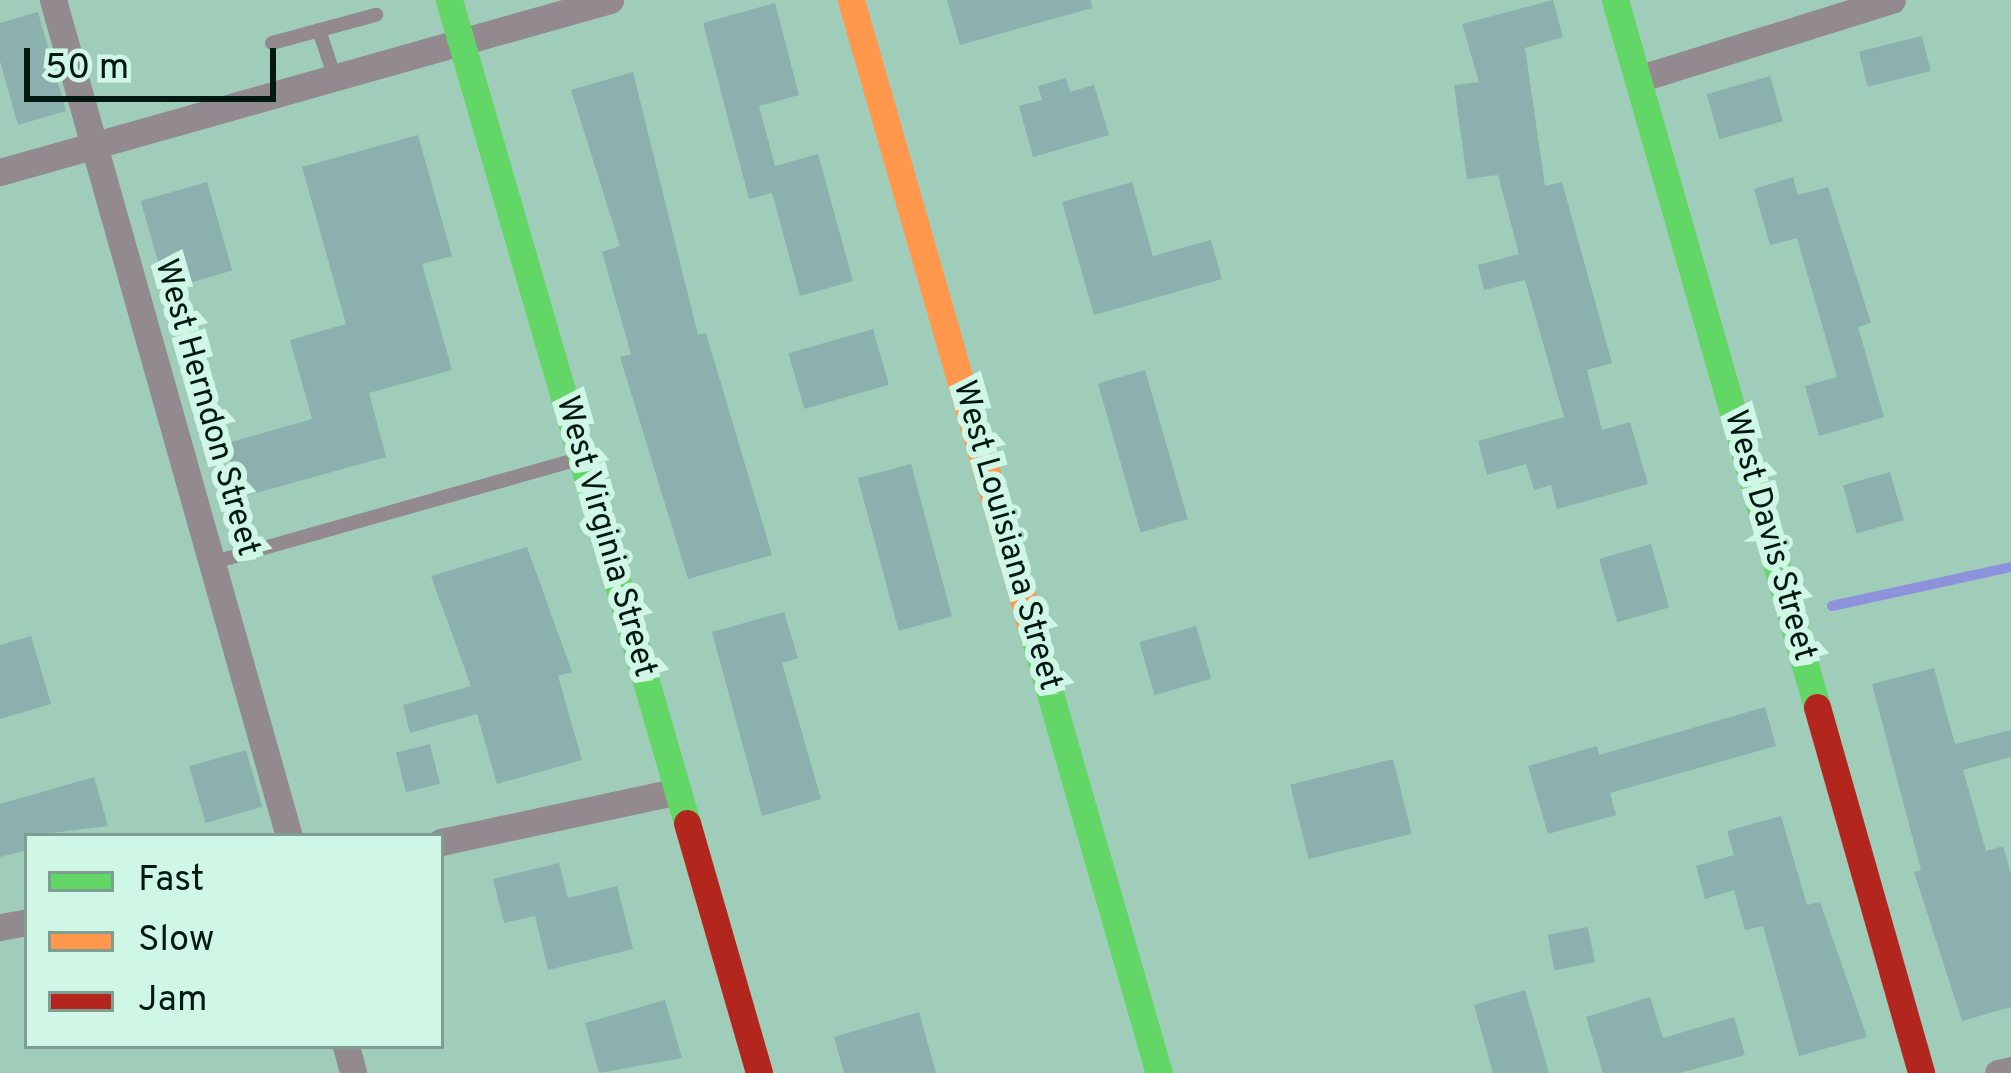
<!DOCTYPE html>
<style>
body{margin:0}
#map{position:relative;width:2011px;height:1073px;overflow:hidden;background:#a0cdba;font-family:Overpass,sans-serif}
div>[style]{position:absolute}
.stream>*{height:10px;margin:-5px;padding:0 5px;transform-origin:5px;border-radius:5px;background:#8e91dc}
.building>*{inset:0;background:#8cb0ae;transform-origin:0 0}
.lane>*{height:14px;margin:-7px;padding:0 7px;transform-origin:7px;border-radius:7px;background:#928a8f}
.street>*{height:27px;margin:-13.5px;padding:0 13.5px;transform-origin:13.5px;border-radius:13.5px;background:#928a8f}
.fast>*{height:27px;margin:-13.5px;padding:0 13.5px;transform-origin:13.5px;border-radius:13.5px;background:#63d668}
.slow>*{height:27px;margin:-13.5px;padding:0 13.5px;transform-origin:13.5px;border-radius:13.5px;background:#ff974d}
.jam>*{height:27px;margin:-13.5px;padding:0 13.5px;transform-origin:13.5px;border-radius:13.5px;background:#b3261e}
span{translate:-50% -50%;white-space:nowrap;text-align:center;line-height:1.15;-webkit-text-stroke:12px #d0f7e5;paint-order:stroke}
.street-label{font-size:33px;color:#011910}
.legend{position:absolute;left:24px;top:833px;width:420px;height:216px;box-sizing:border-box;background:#d0f7e5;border:3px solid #7d9e90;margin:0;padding:15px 21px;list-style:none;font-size:36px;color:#011910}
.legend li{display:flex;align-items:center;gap:24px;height:60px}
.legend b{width:60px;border:3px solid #7d9e90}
.scale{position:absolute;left:24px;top:48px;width:252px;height:54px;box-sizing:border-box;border:6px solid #011910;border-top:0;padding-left:15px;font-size:36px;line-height:42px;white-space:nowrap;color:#011910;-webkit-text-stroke:9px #d0f7e5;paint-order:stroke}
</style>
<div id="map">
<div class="stream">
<i style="left:1832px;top:606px;width:183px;rotate:-12.3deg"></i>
</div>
<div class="building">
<i style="clip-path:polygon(947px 0,1091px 0,1092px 8px,960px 45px)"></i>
<i style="clip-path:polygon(1553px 0,1563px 37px,1525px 48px,1545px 186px,1562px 182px,1612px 363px,1587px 370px,1602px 430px,1630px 422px,1648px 484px,1557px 509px,1551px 485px,1534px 490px,1526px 464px,1487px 475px,1478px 441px,1564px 417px,1525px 280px,1484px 290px,1478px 265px,1519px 254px,1498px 175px,1467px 179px,1454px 85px,1479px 82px,1462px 24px)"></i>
<i style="clip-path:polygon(775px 3px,799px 95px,759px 106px,775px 166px,818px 154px,853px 281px,800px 296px,772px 193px,749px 199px,703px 23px)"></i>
<i style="clip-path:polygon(38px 12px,66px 111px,18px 125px,0 61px,0 23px)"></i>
<i style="left:1922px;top:36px;width:36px;height:65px;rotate:76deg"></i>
<i style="clip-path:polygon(633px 72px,698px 335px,706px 333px,772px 555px,688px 579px,620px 357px,631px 354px,602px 252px,620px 246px,571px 90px)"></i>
<i style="left:1770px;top:76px;width:47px;height:66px;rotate:74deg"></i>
<i style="clip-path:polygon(1066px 78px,1070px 92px,1094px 85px,1109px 135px,1033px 157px,1019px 106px,1042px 100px,1038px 86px)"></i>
<i style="clip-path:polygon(418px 135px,452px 256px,422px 264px,452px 370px,369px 393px,386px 457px,238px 498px,224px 444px,312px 419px,290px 340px,346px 324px,302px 167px)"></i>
<i style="clip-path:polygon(1793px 177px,1798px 195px,1828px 187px,1871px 323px,1858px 327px,1884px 417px,1819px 436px,1805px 386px,1837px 377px,1797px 238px,1770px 245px,1754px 189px)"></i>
<i style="left:207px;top:182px;width:92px;height:69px;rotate:74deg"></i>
<i style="clip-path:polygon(1132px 182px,1153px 256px,1211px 240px,1222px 279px,1094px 315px,1062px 202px)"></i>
<i style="left:873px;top:329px;width:58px;height:88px;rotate:74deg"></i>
<i style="left:1145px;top:370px;width:155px;height:49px;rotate:74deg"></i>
<i style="left:911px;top:464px;width:158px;height:55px;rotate:75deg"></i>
<i style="left:1890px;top:472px;width:50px;height:49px;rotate:74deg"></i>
<i style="left:1651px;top:544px;width:66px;height:54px;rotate:74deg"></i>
<i style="clip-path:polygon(527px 547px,572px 672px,558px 676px,582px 760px,497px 784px,477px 714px,410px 733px,403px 705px,471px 686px,431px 576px)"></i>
<i style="clip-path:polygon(784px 612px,798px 658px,782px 663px,821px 799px,762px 816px,712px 632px)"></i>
<i style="left:1196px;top:626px;width:55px;height:59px;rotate:74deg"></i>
<i style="clip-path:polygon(31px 636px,51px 704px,0 719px,0 645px)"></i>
<i style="clip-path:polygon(1934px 668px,1955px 744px,2011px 730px,2011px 757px,1963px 770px,1986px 851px,2003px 846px,2011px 874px,2011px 1007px,1962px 1021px,1914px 872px,1921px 870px,1872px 684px)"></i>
<i style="clip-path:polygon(1765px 707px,1776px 746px,1610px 793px,1616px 815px,1548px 834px,1528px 766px,1597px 746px,1599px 755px)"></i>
<i style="left:430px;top:744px;width:41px;height:35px;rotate:76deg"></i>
<i style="left:246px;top:750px;width:59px;height:59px;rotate:74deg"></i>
<i style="left:1393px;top:759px;width:77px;height:106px;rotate:76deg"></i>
<i style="clip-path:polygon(94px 777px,108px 826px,27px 836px,27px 850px,0 857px,0 804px)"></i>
<i style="clip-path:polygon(1781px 816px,1807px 905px,1820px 902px,1867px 1037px,1799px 1056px,1763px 926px,1745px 930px,1734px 890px,1705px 899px,1696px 866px,1734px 855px,1727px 831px)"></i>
<i style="clip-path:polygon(559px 863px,568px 898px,617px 886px,633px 949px,548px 970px,535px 916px,504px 923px,493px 879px)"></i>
<i style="left:1588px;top:927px;width:36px;height:41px;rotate:79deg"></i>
<i style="clip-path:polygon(1525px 990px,1549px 1073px,1493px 1073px,1474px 1005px)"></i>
<i style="clip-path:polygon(1650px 997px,1663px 1038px,1734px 1017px,1745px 1055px,1680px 1073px,1603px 1073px,1586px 1017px)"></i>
<i style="clip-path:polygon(665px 1000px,682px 1058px,599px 1073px,585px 1023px)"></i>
<i style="clip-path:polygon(919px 1012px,936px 1073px,844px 1073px,834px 1037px)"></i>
</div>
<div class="lane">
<i style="left:319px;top:30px;width:51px;rotate:71.6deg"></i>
<i style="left:272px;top:43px;width:108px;rotate:-15.1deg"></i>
<i style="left:211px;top:563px;width:379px;rotate:-15.8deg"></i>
</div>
<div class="street">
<i style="left:53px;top:0;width:869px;rotate:74.24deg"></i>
<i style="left:1638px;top:79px;width:266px;rotate:-17.3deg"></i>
<i style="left:0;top:172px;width:634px;rotate:-15.75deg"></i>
<i style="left:441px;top:842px;width:242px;rotate:-12.1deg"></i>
<i style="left:0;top:927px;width:27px;rotate:-10deg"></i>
<i style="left:346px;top:1046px;width:28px;rotate:75deg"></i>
<i style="left:1998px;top:1073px;width:13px;rotate:-13deg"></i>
</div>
<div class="fast">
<i style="left:449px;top:0;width:857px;rotate:73.87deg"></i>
<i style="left:1615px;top:0;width:735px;rotate:74.05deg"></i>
<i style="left:1031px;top:627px;width:464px;rotate:74deg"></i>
</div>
<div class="slow">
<i style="left:851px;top:0;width:652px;rotate:73.98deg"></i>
</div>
<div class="jam">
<i style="left:1817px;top:707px;width:380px;rotate:74.1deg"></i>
<i style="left:687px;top:823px;width:260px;rotate:73.9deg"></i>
</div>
<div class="street-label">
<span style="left:205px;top:408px;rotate:74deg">West Herndon Street</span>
<span style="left:1005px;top:536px;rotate:74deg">West Louisiana Street</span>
<span style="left:1768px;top:536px;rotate:74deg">West Davis Street</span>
<span style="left:604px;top:537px;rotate:74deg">West Virginia Street</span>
</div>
<ul class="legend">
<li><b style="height:15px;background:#63d668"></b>Fast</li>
<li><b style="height:15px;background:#ff974d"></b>Slow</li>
<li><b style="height:15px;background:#b3261e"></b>Jam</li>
</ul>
<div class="scale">50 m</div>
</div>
